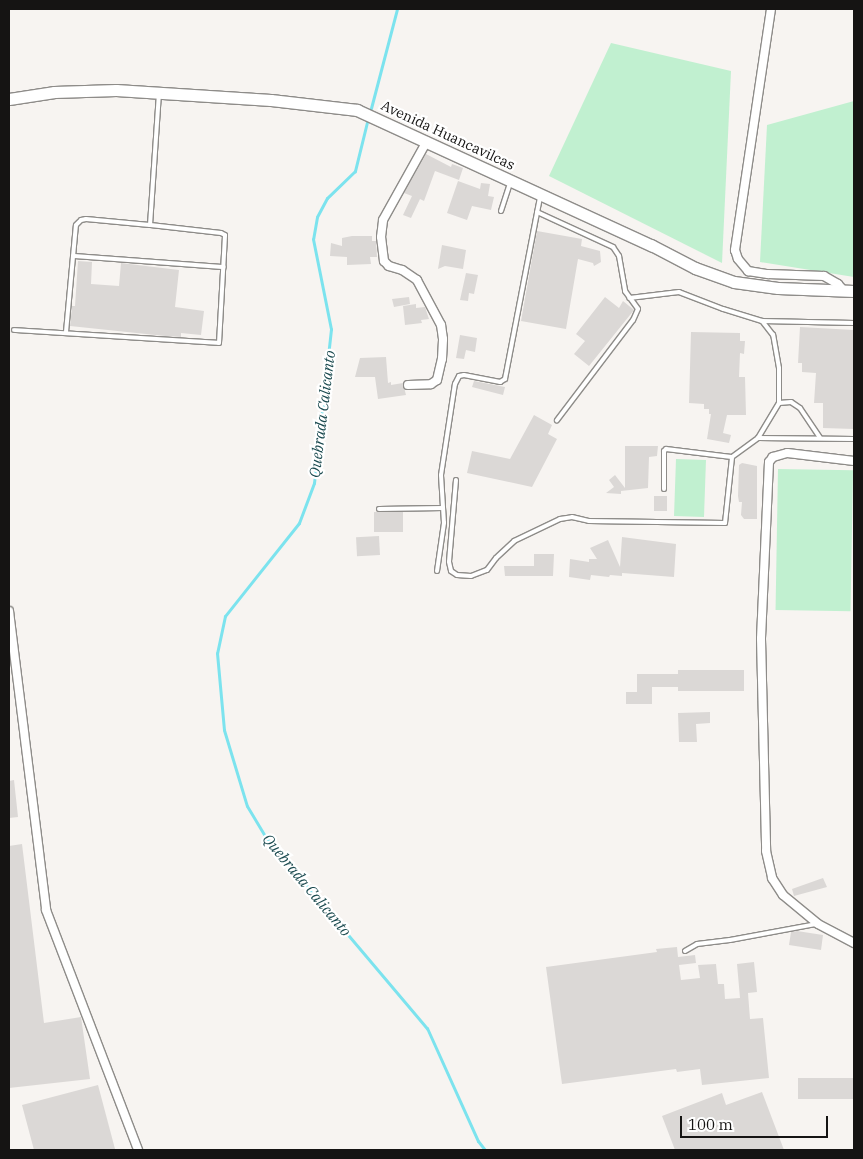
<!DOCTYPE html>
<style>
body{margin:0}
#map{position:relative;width:863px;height:1159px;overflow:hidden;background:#f7f4f1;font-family:"IBM Plex Serif",serif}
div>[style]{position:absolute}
.green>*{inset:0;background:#c1f0d0;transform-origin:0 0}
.stream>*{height:3px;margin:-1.5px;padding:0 1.5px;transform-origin:1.5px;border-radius:1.5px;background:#7ce3ee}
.building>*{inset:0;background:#dbd8d6;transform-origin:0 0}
.roads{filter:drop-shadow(1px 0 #8e8c89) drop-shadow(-1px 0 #8e8c89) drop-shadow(0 1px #8e8c89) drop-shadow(0 -1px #8e8c89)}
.lane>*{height:4px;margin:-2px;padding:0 2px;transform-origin:2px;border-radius:2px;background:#fff}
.street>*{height:8px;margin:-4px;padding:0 4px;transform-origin:4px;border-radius:4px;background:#fff}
.secondary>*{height:11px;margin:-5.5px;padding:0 5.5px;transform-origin:5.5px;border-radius:5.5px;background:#fff}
span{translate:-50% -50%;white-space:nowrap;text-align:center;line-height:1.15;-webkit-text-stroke:4.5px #fff;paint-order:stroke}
.street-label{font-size:14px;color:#151413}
.water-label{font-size:15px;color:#1c4b50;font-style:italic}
.frame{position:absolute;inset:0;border:10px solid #151413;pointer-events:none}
.scale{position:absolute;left:680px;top:1116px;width:148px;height:22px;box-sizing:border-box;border:2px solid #151413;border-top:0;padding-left:6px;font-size:15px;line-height:18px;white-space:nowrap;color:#151413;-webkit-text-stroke:4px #fff;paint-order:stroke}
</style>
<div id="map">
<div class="green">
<i style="clip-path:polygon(611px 43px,731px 71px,722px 263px,549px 176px)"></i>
<i style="clip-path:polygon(854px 101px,854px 277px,760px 262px,767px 125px)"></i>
<i style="left:676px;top:459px;width:30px;height:57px;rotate:2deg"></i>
<i style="left:778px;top:469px;width:75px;height:141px;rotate:1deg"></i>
</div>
<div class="stream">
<i style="left:370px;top:112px;width:106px;rotate:-75.3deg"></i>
<i style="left:368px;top:118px;width:55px;rotate:103.8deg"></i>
<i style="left:355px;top:171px;width:39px;rotate:136deg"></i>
<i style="left:327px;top:198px;width:21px;rotate:118deg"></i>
<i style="left:317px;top:217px;width:22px;rotate:100deg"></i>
<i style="left:313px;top:239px;width:92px;rotate:78.7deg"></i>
<i style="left:331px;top:329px;width:155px;rotate:96.3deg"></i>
<i style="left:314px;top:483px;width:43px;rotate:110.6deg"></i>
<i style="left:299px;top:523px;width:119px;rotate:128.5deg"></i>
<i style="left:225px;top:616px;width:38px;rotate:102deg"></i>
<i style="left:217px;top:653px;width:77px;rotate:84.8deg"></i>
<i style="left:224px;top:730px;width:79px;rotate:73.2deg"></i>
<i style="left:247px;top:806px;width:39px;rotate:59deg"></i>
<i style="left:267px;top:839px;width:248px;rotate:49.8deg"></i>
<i style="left:427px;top:1028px;width:124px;rotate:65.7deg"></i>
<i style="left:478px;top:1141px;width:11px;rotate:52deg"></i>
</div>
<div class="building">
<i style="clip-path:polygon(426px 154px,451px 167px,452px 164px,463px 168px,459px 180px,435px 171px,424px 201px,420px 199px,411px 218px,403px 215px,412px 196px,404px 193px)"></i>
<i style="clip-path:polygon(458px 181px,480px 189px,481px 183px,490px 184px,488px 196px,494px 197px,491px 210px,472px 206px,467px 220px,447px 213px)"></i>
<i style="clip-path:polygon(537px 231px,582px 239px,581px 246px,600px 251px,601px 262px,594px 266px,593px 263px,578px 259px,566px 329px,521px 321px)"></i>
<i style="clip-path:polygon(352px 236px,372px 236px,372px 241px,376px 241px,377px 257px,370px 257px,371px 264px,347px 265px,347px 257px,330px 256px,331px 243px,342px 246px,342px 238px)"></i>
<i style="clip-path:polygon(442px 245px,466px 250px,463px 269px,445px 266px,438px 269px)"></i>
<i style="clip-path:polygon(78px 261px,92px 262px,91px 284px,119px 286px,121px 263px,179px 270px,175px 307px,204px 311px,201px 335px,181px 333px,181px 337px,165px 336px,70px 326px,72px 306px,75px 306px)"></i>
<i style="clip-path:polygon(466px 273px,478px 275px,474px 294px,469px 293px,468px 301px,460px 300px)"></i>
<i style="clip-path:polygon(409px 297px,410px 304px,394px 307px,392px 299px)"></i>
<i style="clip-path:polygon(605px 297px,619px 308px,623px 301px,634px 310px,589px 366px,574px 354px,585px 341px,576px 334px)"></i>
<i style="clip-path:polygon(416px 304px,416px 308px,425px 307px,429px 319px,421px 320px,422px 323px,405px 325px,403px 306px)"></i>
<i style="clip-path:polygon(800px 327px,854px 330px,854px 429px,823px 428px,823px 403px,814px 403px,816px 373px,802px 372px,802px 363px,798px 363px)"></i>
<i style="clip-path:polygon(691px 332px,740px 333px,740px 341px,745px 341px,744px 354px,740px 353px,739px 377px,745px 377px,746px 415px,727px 415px,723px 433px,731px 435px,729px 443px,707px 439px,711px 414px,709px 414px,709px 409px,704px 409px,704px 404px,689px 403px)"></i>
<i style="clip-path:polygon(460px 335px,477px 338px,475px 352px,466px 350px,464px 359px,456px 358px)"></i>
<i style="clip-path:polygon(386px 357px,388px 383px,391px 382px,391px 385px,403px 383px,406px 395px,378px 399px,375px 377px,355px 377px,360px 358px)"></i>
<i style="clip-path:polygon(474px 381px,505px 387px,503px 395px,472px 387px)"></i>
<i style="clip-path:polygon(534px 415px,552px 425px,548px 434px,557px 439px,532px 487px,467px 473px,472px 451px,510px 459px)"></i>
<i style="clip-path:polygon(625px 446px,658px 446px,657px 456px,649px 457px,648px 488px,621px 491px,621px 494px,606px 493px,614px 487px,609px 480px,615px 475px,625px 488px)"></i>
<i style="clip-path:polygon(742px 463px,757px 466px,757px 519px,744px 519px,741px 515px,742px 502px,739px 502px,738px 496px,739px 465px)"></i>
<i style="left:654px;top:496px;width:13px;height:15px"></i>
<i style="left:374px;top:512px;width:29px;height:20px"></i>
<i style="left:379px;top:536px;width:19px;height:23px;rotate:87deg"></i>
<i style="clip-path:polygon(622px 537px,676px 544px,674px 577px,622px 573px,622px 576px,610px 575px,609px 577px,591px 575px,590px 580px,569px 577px,570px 559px,589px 562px,589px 559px,597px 559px,590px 548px,608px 540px,620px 567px)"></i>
<i style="clip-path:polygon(534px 554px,554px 554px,553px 576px,505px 576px,504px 566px,534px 566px)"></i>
<i style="clip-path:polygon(678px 670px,744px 670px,744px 691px,678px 691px,678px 687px,652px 687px,652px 704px,626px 704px,626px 692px,637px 692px,637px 674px,678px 674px)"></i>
<i style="clip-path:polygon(710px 712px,710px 723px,696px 724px,697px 742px,679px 742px,678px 713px)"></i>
<i style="clip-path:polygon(14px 780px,18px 817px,9px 818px,9px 781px)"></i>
<i style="clip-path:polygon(22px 844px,44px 1023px,81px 1017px,90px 1079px,9px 1088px,9px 846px)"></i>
<i style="clip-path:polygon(823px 878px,827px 887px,794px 896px,792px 889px)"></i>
<i style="clip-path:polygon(797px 931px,823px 935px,821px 950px,789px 945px,791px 932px)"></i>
<i style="clip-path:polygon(677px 947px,678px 957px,695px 955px,696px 963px,679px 965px,681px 980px,700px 978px,698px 965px,716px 964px,718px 984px,724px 984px,725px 999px,740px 998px,737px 964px,754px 962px,757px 992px,748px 993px,750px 1019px,763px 1018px,769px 1078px,702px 1085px,700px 1069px,677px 1072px,676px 1069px,562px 1084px,546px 967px,657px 952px,656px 949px)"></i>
<i style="left:798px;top:1078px;width:56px;height:21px"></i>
<i style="clip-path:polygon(98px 1085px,115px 1149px,34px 1150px,22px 1105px)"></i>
<i style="clip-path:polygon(762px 1092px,784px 1150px,675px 1150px,662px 1116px,722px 1093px,726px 1105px)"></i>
</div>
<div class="roads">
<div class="lane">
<i style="left:501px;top:211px;width:29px;rotate:-72deg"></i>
<i style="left:537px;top:212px;width:84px;rotate:24.7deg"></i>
<i style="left:613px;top:247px;width:11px;rotate:56deg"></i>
<i style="left:619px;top:256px;width:36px;rotate:80deg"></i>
<i style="left:625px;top:291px;width:22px;rotate:54deg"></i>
<i style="left:638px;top:309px;width:12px;rotate:114deg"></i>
<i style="left:633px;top:320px;width:126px;rotate:127.2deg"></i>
<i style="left:73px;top:256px;width:151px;rotate:4.2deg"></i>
<i style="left:762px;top:321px;width:92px;rotate:1.2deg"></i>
<i style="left:14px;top:330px;width:205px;rotate:3.6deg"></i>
<i style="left:219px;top:343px;width:108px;rotate:-86.8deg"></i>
<i style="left:225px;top:235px;width:4px;rotate:-153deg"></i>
<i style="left:221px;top:233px;width:71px;rotate:-173.6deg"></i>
<i style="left:150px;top:225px;width:131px;rotate:-86.1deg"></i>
<i style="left:66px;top:332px;width:107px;rotate:-84.7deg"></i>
<i style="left:76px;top:225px;width:7px;rotate:-45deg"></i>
<i style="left:81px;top:220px;width:5px;rotate:-11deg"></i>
<i style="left:86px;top:219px;width:64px;rotate:5.4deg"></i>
<i style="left:779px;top:403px;width:12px;rotate:-5deg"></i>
<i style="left:791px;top:402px;width:11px;rotate:34deg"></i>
<i style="left:800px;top:408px;width:36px;rotate:56deg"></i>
<i style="left:758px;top:438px;width:96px;rotate:0.6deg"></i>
<i style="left:456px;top:480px;width:82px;rotate:94.9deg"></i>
<i style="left:449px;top:562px;width:9px;rotate:77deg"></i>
<i style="left:451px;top:571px;width:7px;rotate:34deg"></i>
<i style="left:457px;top:575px;width:14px;rotate:4deg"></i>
<i style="left:471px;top:576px;width:17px;rotate:-21deg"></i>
<i style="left:487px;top:570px;width:15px;rotate:-53deg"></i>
<i style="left:496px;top:558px;width:25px;rotate:-43deg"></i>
<i style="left:514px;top:541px;width:51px;rotate:-25.6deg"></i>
<i style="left:560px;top:519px;width:12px;rotate:-9deg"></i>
<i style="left:572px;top:517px;width:17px;rotate:13deg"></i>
<i style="left:589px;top:521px;width:136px;rotate:0.8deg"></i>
<i style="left:725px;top:523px;width:66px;rotate:-83.9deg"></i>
<i style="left:732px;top:457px;width:32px;rotate:-36deg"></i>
<i style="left:758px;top:438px;width:41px;rotate:-59deg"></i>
<i style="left:779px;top:403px;width:35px;rotate:-90deg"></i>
<i style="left:779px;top:368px;width:34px;rotate:-100deg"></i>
<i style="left:773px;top:335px;width:18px;rotate:-128deg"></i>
<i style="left:762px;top:321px;width:41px;rotate:-162.9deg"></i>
<i style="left:723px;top:309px;width:47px;rotate:-158.9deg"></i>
<i style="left:679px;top:292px;width:50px;rotate:173.2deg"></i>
<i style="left:664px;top:489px;width:38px;rotate:-90deg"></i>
<i style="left:664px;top:451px;width:3px;rotate:-45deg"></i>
<i style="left:666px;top:449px;width:66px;rotate:6.9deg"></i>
<i style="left:379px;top:509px;width:64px;rotate:-0.9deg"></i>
<i style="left:437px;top:571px;width:49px;rotate:-81.7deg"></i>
<i style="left:444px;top:523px;width:48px;rotate:-93.6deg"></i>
<i style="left:441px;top:475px;width:92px;rotate:-81.3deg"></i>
<i style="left:455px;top:384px;width:9px;rotate:-63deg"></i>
<i style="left:459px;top:376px;width:5px;rotate:-11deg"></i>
<i style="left:464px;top:375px;width:37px;rotate:11deg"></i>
<i style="left:500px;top:382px;width:6px;rotate:-31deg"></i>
<i style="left:505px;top:379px;width:185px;rotate:-79.1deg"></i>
<i style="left:685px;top:951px;width:14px;rotate:-30deg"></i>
<i style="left:697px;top:944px;width:33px;rotate:-7deg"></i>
<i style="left:730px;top:940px;width:87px;rotate:-10.5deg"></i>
</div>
<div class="street">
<i style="left:771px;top:9px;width:244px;rotate:98.5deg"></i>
<i style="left:735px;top:250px;width:9px;rotate:72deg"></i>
<i style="left:738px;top:259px;width:16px;rotate:50deg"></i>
<i style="left:748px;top:271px;width:20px;rotate:9deg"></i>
<i style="left:768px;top:274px;width:56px;rotate:2deg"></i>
<i style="left:824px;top:276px;width:16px;rotate:30deg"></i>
<i style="left:838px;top:284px;width:9px;rotate:49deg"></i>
<i style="left:408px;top:385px;width:23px;rotate:-2deg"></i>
<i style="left:431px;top:384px;width:7px;rotate:-34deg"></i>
<i style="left:437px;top:380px;width:22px;rotate:-77deg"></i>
<i style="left:442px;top:359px;width:20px;rotate:-87deg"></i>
<i style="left:443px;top:339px;width:14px;rotate:-98deg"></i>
<i style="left:441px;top:325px;width:51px;rotate:-118.1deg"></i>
<i style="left:417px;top:280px;width:18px;rotate:-146deg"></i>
<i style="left:402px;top:270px;width:14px;rotate:-163deg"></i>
<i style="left:389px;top:266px;width:7px;rotate:-135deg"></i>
<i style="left:384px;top:261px;width:24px;rotate:-97deg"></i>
<i style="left:381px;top:237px;width:17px;rotate:-83deg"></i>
<i style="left:383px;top:220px;width:90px;rotate:-60.9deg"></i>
<i style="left:854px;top:461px;width:67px;rotate:-173.2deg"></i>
<i style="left:787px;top:453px;width:15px;rotate:164deg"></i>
<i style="left:773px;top:457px;width:6px;rotate:129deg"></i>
<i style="left:769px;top:462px;width:177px;rotate:92.6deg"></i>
<i style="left:761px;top:639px;width:212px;rotate:88.6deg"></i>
<i style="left:766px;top:851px;width:28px;rotate:77deg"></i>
<i style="left:772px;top:878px;width:20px;rotate:57deg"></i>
<i style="left:783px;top:895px;width:45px;rotate:39.6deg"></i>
<i style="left:818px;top:924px;width:41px;rotate:27.8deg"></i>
<i style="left:9px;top:611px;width:301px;rotate:82.9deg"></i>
<i style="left:46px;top:910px;width:257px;rotate:69deg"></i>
</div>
<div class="secondary">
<i style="left:9px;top:99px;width:46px;rotate:-8.8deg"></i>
<i style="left:54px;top:92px;width:62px;rotate:-1.8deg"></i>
<i style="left:116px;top:90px;width:155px;rotate:3.7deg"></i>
<i style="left:271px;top:100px;width:87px;rotate:6.6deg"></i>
<i style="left:357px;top:110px;width:324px;rotate:24.7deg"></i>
<i style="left:651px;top:245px;width:50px;rotate:27.6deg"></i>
<i style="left:695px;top:268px;width:41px;rotate:19.7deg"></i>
<i style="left:734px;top:282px;width:44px;rotate:7.8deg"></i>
<i style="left:778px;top:288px;width:76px;rotate:2.3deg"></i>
</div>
</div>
<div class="street-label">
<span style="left:448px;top:135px;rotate:25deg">Avenida Huancavilcas</span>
</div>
<div class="water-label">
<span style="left:322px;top:414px;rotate:-83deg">Quebrada Calicanto</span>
<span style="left:307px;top:885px;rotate:50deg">Quebrada Calicanto</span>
</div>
<div class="frame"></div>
<div class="scale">100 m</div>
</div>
